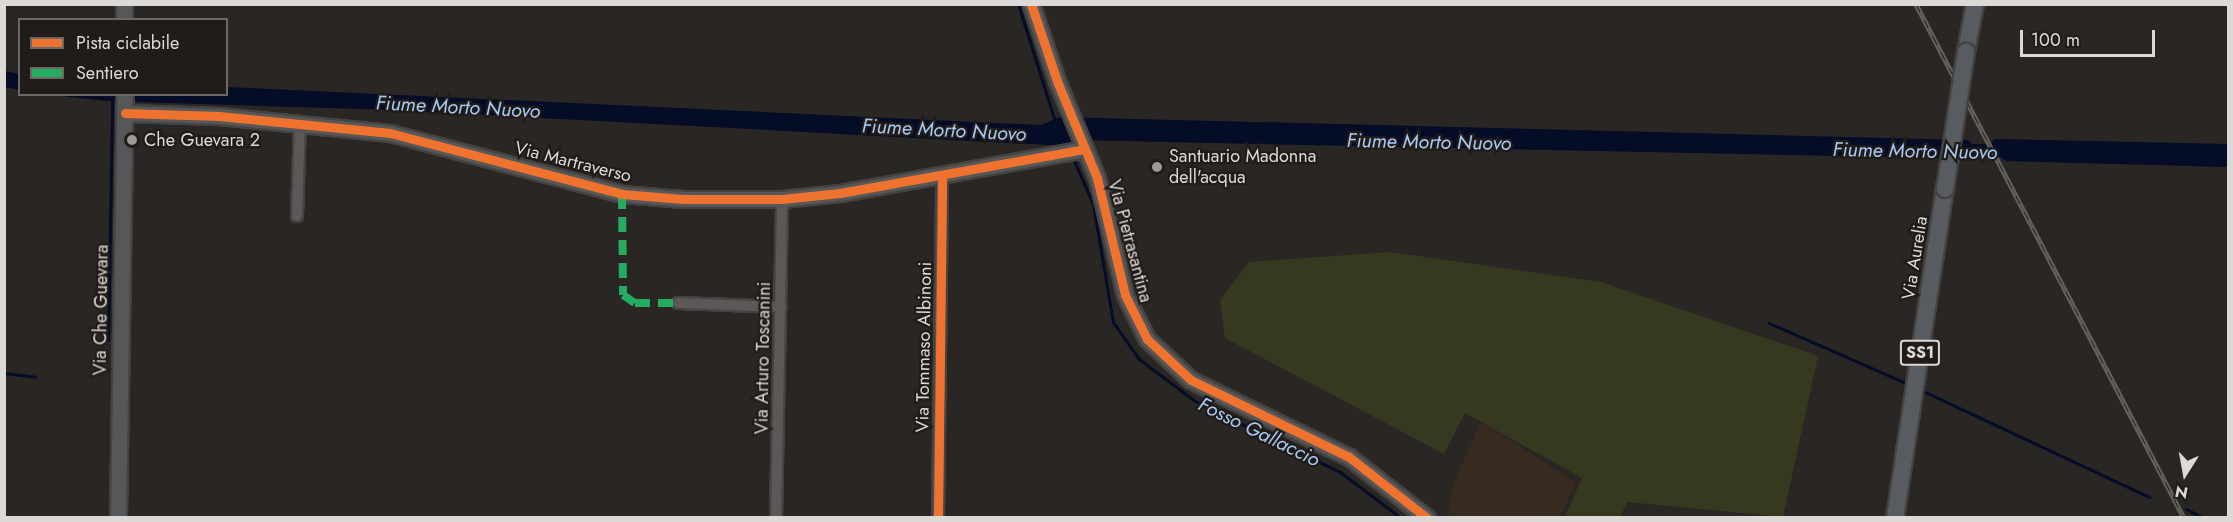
<!DOCTYPE html>
<style>
body{margin:0}
#map{position:relative;width:2233px;height:522px;overflow:hidden;background:#292623;font-family:Jost,sans-serif}
div>[style]{position:absolute}
.industrial>*{inset:0;background:#372a1f}
.green>*{inset:0;background:#363920}
.water>*{inset:0;background:#040c27}
.stream>*{height:3px;margin:-1.5px;padding:0 1.5px;transform-origin:1.5px;border-radius:1.5px;background:#040c27}
.roads{filter:drop-shadow(2px 0 #454341) drop-shadow(-2px 0 #454341) drop-shadow(0 2px #454341) drop-shadow(0 -2px #454341)}
.street>*{height:10px;margin:-5px;padding:0 5px;transform-origin:5px;border-radius:5px;background:#5b5857}
.secondary>*{height:15px;margin:-7.5px;padding:0 7.5px;transform-origin:7.5px;border-radius:7.5px;background:#565758}
.primary>*{height:16px;margin:-8px;padding:0 8px;transform-origin:8px;border-radius:8px;background:#585c60}
.rail>*{height:5px;margin-top:-2.5px;transform-origin:0;background:repeating-linear-gradient(90deg,#211c18 0 9px,#646260 0 18px);box-sizing:border-box;border-block:2px solid #646260}
.bridges{filter:drop-shadow(2px 0 #454341) drop-shadow(-2px 0 #454341) drop-shadow(0 2px #454341) drop-shadow(0 -2px #454341)}
.primary-bridge>*{height:16px;margin:-8px;padding:0 8px;transform-origin:8px;border-radius:8px;background:#585c60}
.quiet>*{height:8px;margin-top:-4px;transform-origin:0;background:repeating-linear-gradient(90deg,#26ab63 0 15px,transparent 0 23px)}
.cycleway>*{height:9px;margin:-4.5px;padding:0 4.5px;transform-origin:4.5px;border-radius:4.5px;background:#ef722f}
.dots>*{width:16px;height:16px;translate:-50% -50%;box-sizing:border-box;border:3px solid #211c18;border-radius:50%}
span{translate:-50% -50%;white-space:nowrap;text-align:center;line-height:1.15;-webkit-text-stroke:4.5px #211c18;paint-order:stroke}
.shield-label span{padding:2px 4px;background:#211c18;border:2px solid;border-radius:4px;-webkit-text-stroke-width:0}
.shield-label{font-size:16px;color:#dcd9d6;font-weight:700}
.poi-label{font-size:18px;color:#dcd9d6}
.left{translate:0 -50%;text-align:left}
.street-label{font-size:18px;color:#dcd9d6}
.water-label{font-size:20px;color:#a6c9f8;font-style:italic}
.frame{position:absolute;inset:0;border:6px solid #dcd9d6;pointer-events:none}
.legend{position:absolute;left:18px;top:18px;width:210px;height:78px;box-sizing:border-box;background:#211c18;border:2px solid #6c6864;margin:0;padding:8px 10px;list-style:none;font-size:18px;color:#dcd9d6}
.legend li{display:flex;align-items:center;gap:12px;height:30px}
.legend b{width:30px;border:2px solid #6c6864}
.north{position:absolute;left:2155px;top:444px;width:60px;height:60px;-webkit-text-stroke:4px #211c18;paint-order:stroke;rotate:191deg;font-size:16px;font-weight:700;line-height:24px;text-align:center;color:#dcd9d6}
.north::after{content:'';display:block;margin:auto;width:21px;height:27px;background:#dcd9d6;clip-path:polygon(50% 0,100% 100%,50% 72%,0 100%)}
.scale{position:absolute;left:2020px;top:30px;width:135px;height:27px;box-sizing:border-box;border:3px solid #dcd9d6;border-top:0;padding-left:8px;font-size:18px;line-height:21px;white-space:nowrap;color:#dcd9d6;-webkit-text-stroke:4px #211c18;paint-order:stroke}
</style>
<div id="map">
<div class="industrial">
<i style="clip-path:polygon(1481px 422px,1576px 482px,1560px 517px,1448px 516px,1452px 486px)"></i>
</div>
<div class="green">
<i style="clip-path:polygon(1390px 252px,1601px 282px,1818px 356px,1783px 517px,1627px 502px,1620px 517px,1565px 517px,1582px 478px,1465px 413px,1444px 454px,1225px 338px,1220px 300px,1249px 262px)"></i>
</div>
<div class="water">
<i style="clip-path:polygon(5px 71px,19px 74px,19px 90px,5px 87px)"></i>
<i style="clip-path:polygon(227px 87px,1041px 125px,1060px 117px,1925px 139px,1968px 140px,1972px 144px,1991px 144px,1994px 139px,2228px 144px,2228px 167px,2006px 161px,2000px 157px,1982px 156px,1977px 159px,1073px 140px,1073px 145px,1067px 146px,393px 110px,107px 101px,52px 95px,226px 94px)"></i>
</div>
<div class="stream">
<i style="left:1018px;top:4px;width:123px;rotate:72.5deg"></i>
<i style="left:1072px;top:156px;width:52px;rotate:66.4deg"></i>
<i style="left:1093px;top:204px;width:120px;rotate:80.4deg"></i>
<i style="left:1113px;top:322px;width:45px;rotate:54.9deg"></i>
<i style="left:1139px;top:359px;width:70px;rotate:36.9deg"></i>
<i style="left:1195px;top:401px;width:161px;rotate:26.1deg"></i>
<i style="left:1340px;top:472px;width:76px;rotate:37deg"></i>
<i style="left:1769px;top:323px;width:152px;rotate:23.7deg"></i>
<i style="left:108px;top:340px;width:240px;rotate:-89deg"></i>
<i style="left:4px;top:373px;width:31px;rotate:7deg"></i>
<i style="left:1923px;top:391px;width:250px;rotate:25.1deg"></i>
<i style="left:2186px;top:509px;width:20px;rotate:27deg"></i>
</div>
<div class="roads">
<div class="street">
<i style="left:297px;top:216px;width:93px;rotate:-88.2deg"></i>
<i style="left:678px;top:303px;width:103px;rotate:2.2deg"></i>
<i style="left:776px;top:518px;width:319px;rotate:-88.9deg"></i>
<i style="left:938px;top:518px;width:341px;rotate:-89.3deg"></i>
</div>
<div class="secondary">
<i style="left:124px;top:4px;width:16px;rotate:90deg"></i>
<i style="left:1031px;top:4px;width:81px;rotate:71.3deg"></i>
<i style="left:1057px;top:81px;width:105px;rotate:67.6deg"></i>
<i style="left:1097px;top:178px;width:120px;rotate:76.5deg"></i>
<i style="left:1125px;top:295px;width:49px;rotate:63.4deg"></i>
<i style="left:1147px;top:339px;width:60px;rotate:43deg"></i>
<i style="left:1191px;top:380px;width:176px;rotate:26deg"></i>
<i style="left:1349px;top:457px;width:99px;rotate:38deg"></i>
<i style="left:125px;top:113px;width:94px;rotate:1.8deg"></i>
<i style="left:219px;top:116px;width:172px;rotate:5.7deg"></i>
<i style="left:390px;top:133px;width:240px;rotate:14.7deg"></i>
<i style="left:622px;top:194px;width:61px;rotate:4.7deg"></i>
<i style="left:683px;top:199px;width:99px"></i>
<i style="left:782px;top:199px;width:58px;rotate:-5.9deg"></i>
<i style="left:840px;top:193px;width:248px;rotate:-10.2deg"></i>
<i style="left:118px;top:518px;width:424px;rotate:-89.1deg"></i>
</div>
<div class="primary">
<i style="left:1966px;top:52px;width:49px;rotate:-79.4deg"></i>
<i style="left:1895px;top:518px;width:333px;rotate:-81.4deg"></i>
</div>
</div>
<div class="rail">
<i style="left:1916px;top:4px;width:580px;rotate:62.46deg"></i>
</div>
<div class="bridges">
<div class="primary-bridge">
<i style="left:1945px;top:189px;width:139px;rotate:-81.3deg"></i>
</div>
</div>
<div class="quiet">
<i style="left:622px;top:194px;width:101px;rotate:89.4deg"></i>
<i style="left:623px;top:295px;width:14px;rotate:34deg"></i>
<i style="left:635px;top:303px;width:43px"></i>
</div>
<div class="cycleway">
<i style="left:1031px;top:4px;width:81px;rotate:71.3deg"></i>
<i style="left:1057px;top:81px;width:105px;rotate:67.6deg"></i>
<i style="left:1097px;top:178px;width:120px;rotate:76.5deg"></i>
<i style="left:1125px;top:295px;width:49px;rotate:63.4deg"></i>
<i style="left:1147px;top:339px;width:60px;rotate:43deg"></i>
<i style="left:1191px;top:380px;width:176px;rotate:26deg"></i>
<i style="left:1349px;top:457px;width:99px;rotate:38deg"></i>
<i style="left:125px;top:113px;width:94px;rotate:1.8deg"></i>
<i style="left:219px;top:116px;width:172px;rotate:5.7deg"></i>
<i style="left:390px;top:133px;width:240px;rotate:14.7deg"></i>
<i style="left:622px;top:194px;width:61px;rotate:4.7deg"></i>
<i style="left:683px;top:199px;width:99px"></i>
<i style="left:782px;top:199px;width:58px;rotate:-5.9deg"></i>
<i style="left:840px;top:193px;width:248px;rotate:-10.2deg"></i>
<i style="left:938px;top:518px;width:341px;rotate:-89.3deg"></i>
</div>
<div class="dots">
<i style="left:132px;top:140px;background:#9d9a97"></i>
<i style="left:1157px;top:167px;background:#9d9a97"></i>
</div>
<div class="shield-label">
<span style="left:1920px;top:353px">SS1</span>
</div>
<div class="poi-label">
<span class="left" style="left:144px;top:140px">Che Guevara 2</span>
<span class="left" style="left:1169px;top:167px">Santuario Madonna<br>dell'acqua</span>
</div>
<div class="street-label">
<span style="left:573px;top:162px;rotate:14deg">Via Martraverso</span>
<span style="left:1130px;top:241px;rotate:75deg">Via Pietrasantina</span>
<span style="left:1915px;top:258px;rotate:-81deg">Via Aurelia</span>
<span style="left:101px;top:310px;rotate:-89deg">Via Che Guevara</span>
<span style="left:924px;top:347px;rotate:-89deg">Via Tommaso Albinoni</span>
<span style="left:763px;top:358px;rotate:-89deg">Via Arturo Toscanini</span>
</div>
<div class="water-label">
<span style="left:458px;top:107px;rotate:3deg">Fiume Morto Nuovo</span>
<span style="left:944px;top:130px;rotate:3deg">Fiume Morto Nuovo</span>
<span style="left:1429px;top:142px;rotate:1deg">Fiume Morto Nuovo</span>
<span style="left:1915px;top:151px;rotate:1deg">Fiume Morto Nuovo</span>
<span style="left:1259px;top:432px;rotate:26deg">Fosso Gallaccio</span>
</div>
<div class="frame"></div>
<ul class="legend">
<li><b style="height:8px;background:#ef722f"></b>Pista ciclabile</li>
<li><b style="height:8px;background:#26ab63"></b>Sentiero</li>
</ul>
<div class="north">N</div>
<div class="scale">100 m</div>
</div>
